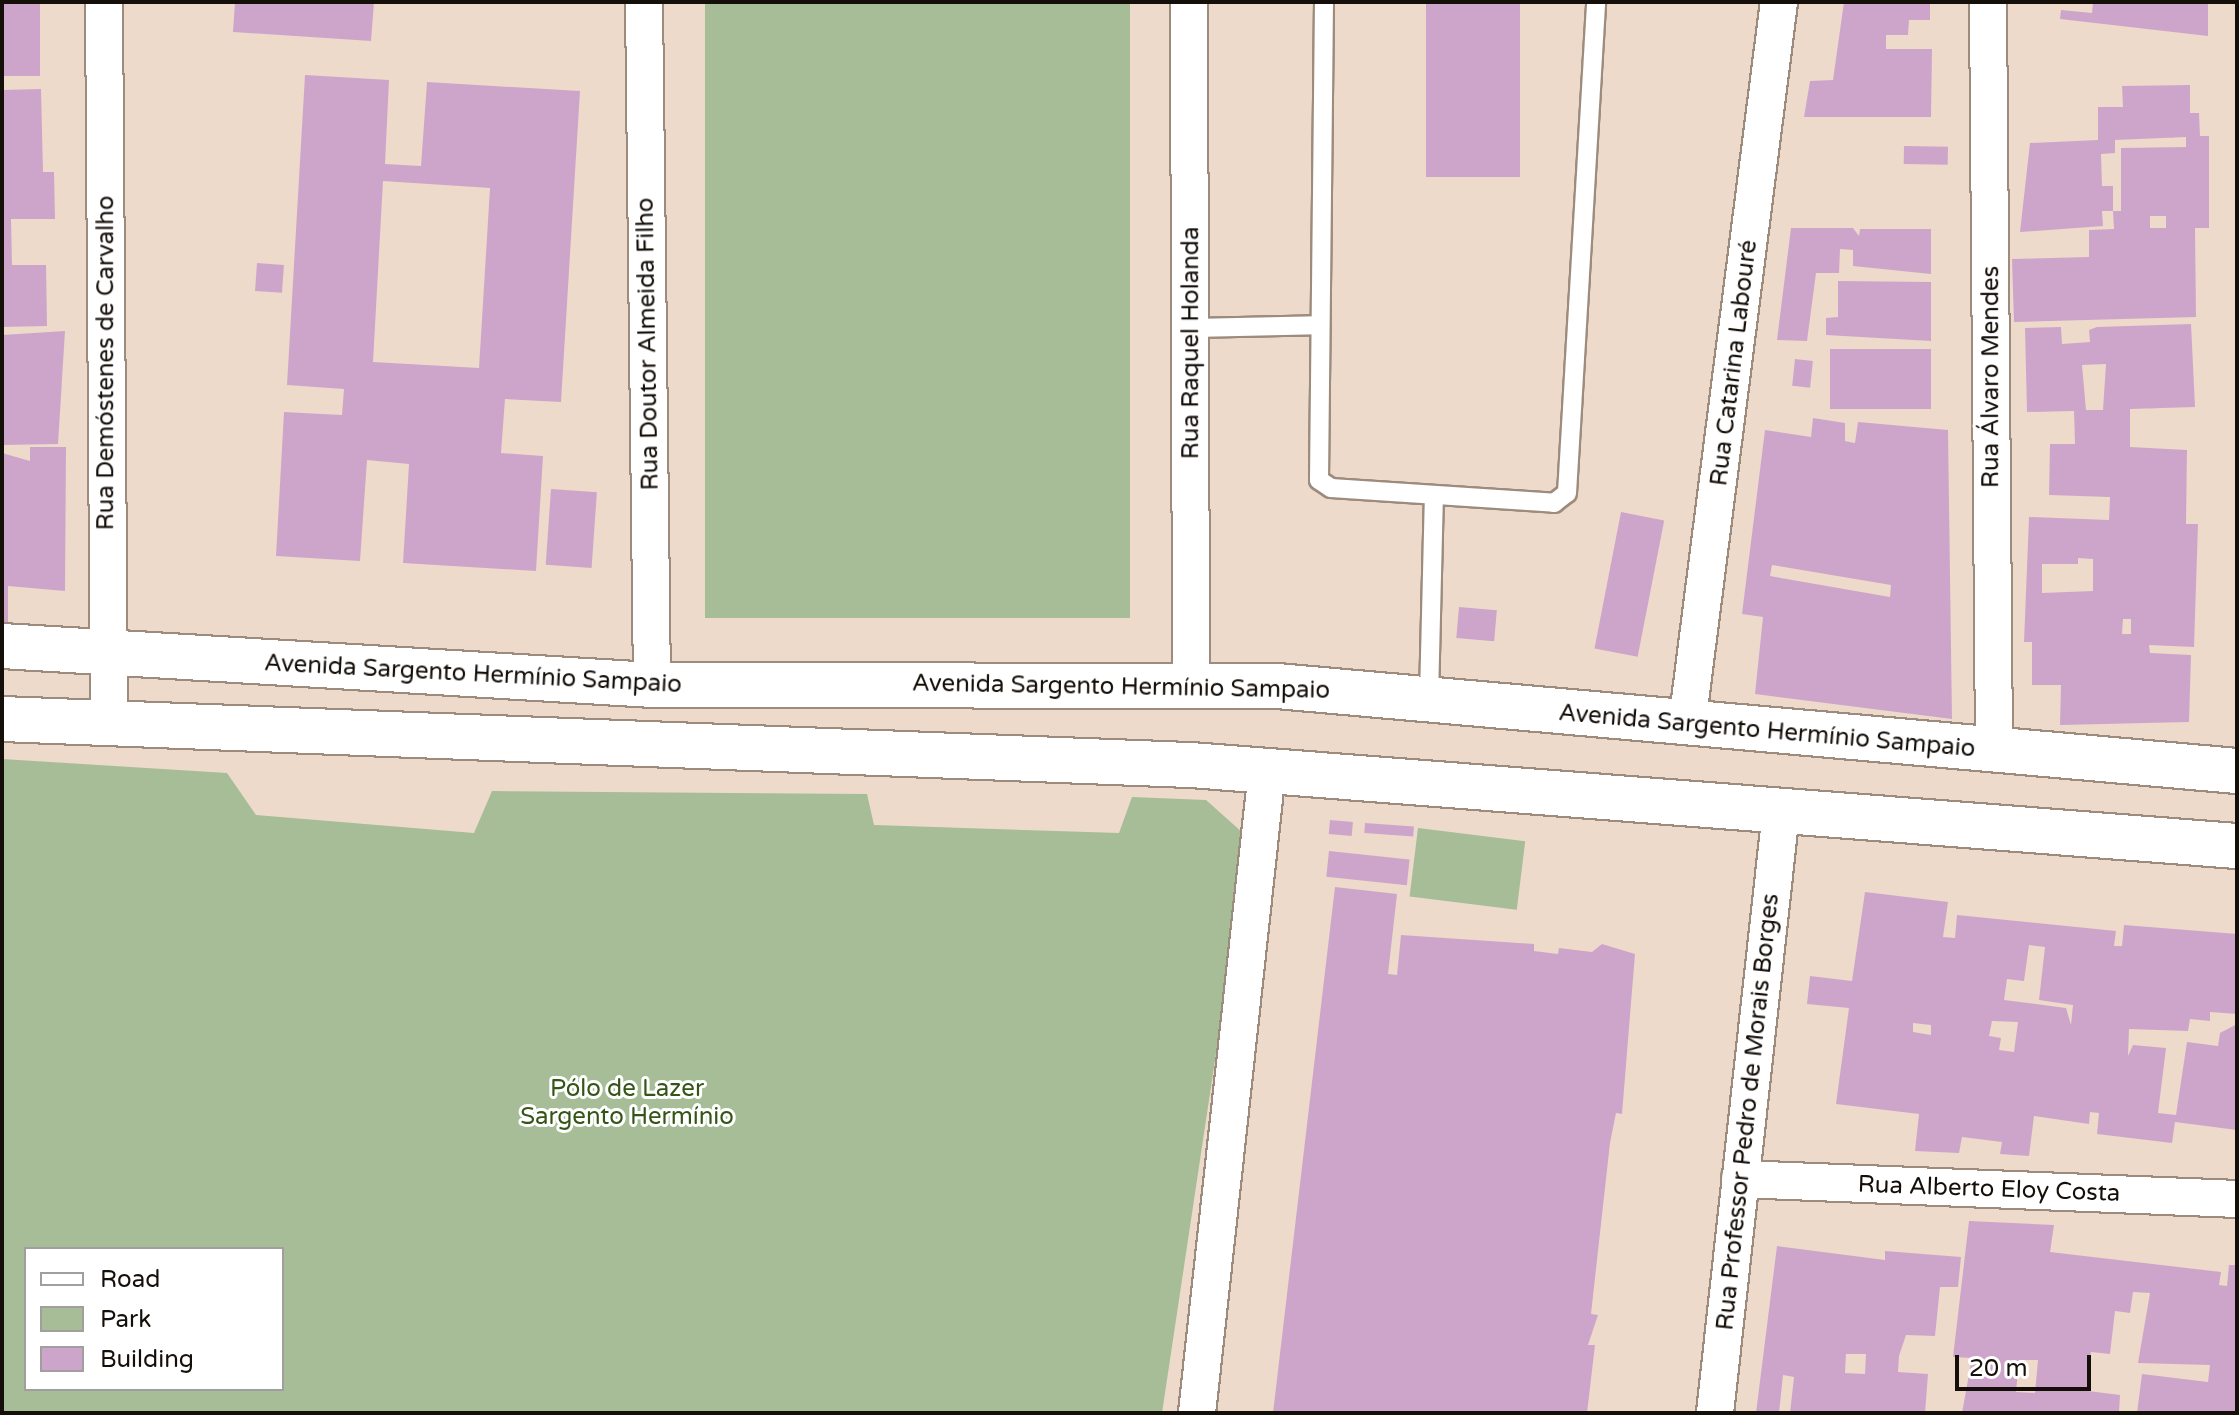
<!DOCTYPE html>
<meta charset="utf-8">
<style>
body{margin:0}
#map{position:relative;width:2239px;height:1415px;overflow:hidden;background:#eddacb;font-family:"Varela Round",sans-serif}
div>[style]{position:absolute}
.green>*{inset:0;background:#a6bd97;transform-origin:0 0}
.building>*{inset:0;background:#cea5ca;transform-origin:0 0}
.roads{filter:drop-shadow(2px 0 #9d8c7d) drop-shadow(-2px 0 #9d8c7d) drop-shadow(0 2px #9d8c7d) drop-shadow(0 -2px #9d8c7d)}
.lane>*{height:18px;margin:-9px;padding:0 9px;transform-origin:9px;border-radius:9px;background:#fff}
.street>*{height:36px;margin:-18px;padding:0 18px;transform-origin:18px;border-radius:18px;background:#fff}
.primary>*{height:44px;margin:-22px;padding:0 22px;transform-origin:22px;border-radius:22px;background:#fff}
span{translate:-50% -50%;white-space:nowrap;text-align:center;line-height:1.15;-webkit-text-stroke:6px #fff;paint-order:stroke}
.street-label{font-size:24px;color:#150f0a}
.park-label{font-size:24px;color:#345515}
.frame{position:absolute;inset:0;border:4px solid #150f0a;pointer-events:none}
.legend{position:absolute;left:24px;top:1247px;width:260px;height:144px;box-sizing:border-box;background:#fff;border:2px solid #a19f9d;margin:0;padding:10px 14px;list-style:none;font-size:24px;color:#150f0a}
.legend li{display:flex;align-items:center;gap:16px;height:40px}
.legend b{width:40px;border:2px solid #a19f9d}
.scale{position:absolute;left:1955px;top:1355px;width:136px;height:36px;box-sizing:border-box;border:4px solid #150f0a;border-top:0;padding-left:10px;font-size:24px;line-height:28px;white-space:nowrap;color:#150f0a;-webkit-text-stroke:6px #fff;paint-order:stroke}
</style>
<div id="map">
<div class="green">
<i style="left:705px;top:2px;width:425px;height:616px"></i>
<i style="clip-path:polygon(evenodd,2px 759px,227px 773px,256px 815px,474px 833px,492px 791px,867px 794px,874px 825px,1119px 833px,1132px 797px,1206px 800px,1243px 833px,1247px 847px,1162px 1413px,2px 1413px,2px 759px,26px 1249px,282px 1249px,282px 1389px,26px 1389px,26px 1249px)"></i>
<i style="left:1418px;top:828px;width:108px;height:69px;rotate:7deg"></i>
</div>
<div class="building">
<i style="left:2px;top:2px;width:38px;height:74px"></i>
<i style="clip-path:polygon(235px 2px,374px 2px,371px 41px,233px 32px)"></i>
<i style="left:1426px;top:2px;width:94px;height:175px"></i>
<i style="clip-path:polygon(1844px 2px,1930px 2px,1930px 20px,1909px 20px,1908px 35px,1886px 35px,1886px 49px,1932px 49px,1931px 117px,1804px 117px,1810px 81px,1833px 80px)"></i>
<i style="clip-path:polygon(2093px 2px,2208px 2px,2208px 36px,2060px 19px,2061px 10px,2092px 13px)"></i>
<i style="clip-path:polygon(evenodd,305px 75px,389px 80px,385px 164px,421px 166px,427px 82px,580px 91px,561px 402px,505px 399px,501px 453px,543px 456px,536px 571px,403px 563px,409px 464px,367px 460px,360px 561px,276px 556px,284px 412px,342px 415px,344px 389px,287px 385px,305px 75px,383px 181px,490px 188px,479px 368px,373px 362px,383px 181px)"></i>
<i style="clip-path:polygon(evenodd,2190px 85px,2190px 113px,2199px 113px,2200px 136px,2209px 136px,2209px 228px,2195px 228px,2196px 317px,2014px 322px,2012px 259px,2089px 257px,2089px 230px,2114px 229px,2113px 211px,2121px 211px,2121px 148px,2186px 147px,2186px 137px,2115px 140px,2115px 153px,2101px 154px,2102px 186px,2113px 186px,2113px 211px,2102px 211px,2103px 226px,2020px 232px,2030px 143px,2098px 140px,2098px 107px,2123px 107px,2122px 86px,2190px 85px,2150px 216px,2166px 216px,2166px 228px,2150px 228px,2150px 216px)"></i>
<i style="clip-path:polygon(41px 89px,43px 172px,54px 172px,55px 219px,11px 219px,12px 265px,46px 265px,47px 326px,2px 327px,2px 90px)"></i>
<i style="left:1904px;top:146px;width:44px;height:18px;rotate:1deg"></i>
<i style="clip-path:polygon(1791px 228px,1853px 228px,1859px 236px,1860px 229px,1931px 229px,1931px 274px,1853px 266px,1853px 250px,1840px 249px,1839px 273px,1816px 273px,1807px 341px,1777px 340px)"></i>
<i style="left:257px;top:263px;width:27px;height:28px;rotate:4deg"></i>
<i style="clip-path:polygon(1838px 281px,1931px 282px,1931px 341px,1826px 335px,1826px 318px,1838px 317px)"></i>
<i style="clip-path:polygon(evenodd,2191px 324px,2195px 407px,2130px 409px,2130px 447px,2187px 450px,2186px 524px,2198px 524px,2194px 647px,2149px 645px,2150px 653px,2191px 655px,2189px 722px,2060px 725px,2061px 685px,2032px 685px,2032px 642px,2024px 642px,2029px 517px,2109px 520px,2110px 497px,2049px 495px,2050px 444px,2075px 444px,2074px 411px,2027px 412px,2025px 328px,2061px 327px,2062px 344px,2090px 342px,2089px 330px,2097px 327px,2191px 324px,2106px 364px,2103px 410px,2086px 410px,2082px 365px,2106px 364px,2191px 324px,2078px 558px,2093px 559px,2093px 591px,2042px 593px,2042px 564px,2078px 564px,2078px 558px,2191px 324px,2123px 619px,2131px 619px,2131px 634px,2122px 634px,2123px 619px)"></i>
<i style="clip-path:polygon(65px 331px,58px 444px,2px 445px,2px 335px)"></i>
<i style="left:1830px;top:349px;width:101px;height:60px"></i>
<i style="left:1795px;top:359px;width:18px;height:27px;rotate:6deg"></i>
<i style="clip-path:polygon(evenodd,1813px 418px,1845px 423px,1845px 441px,1855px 443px,1858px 422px,1948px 430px,1952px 719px,1755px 694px,1763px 617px,1742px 614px,1765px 430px,1811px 437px,1813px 418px,1772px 565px,1891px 585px,1890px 597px,1770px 576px,1772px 565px)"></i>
<i style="clip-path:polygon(30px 447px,66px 447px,65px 591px,8px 586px,8px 625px,2px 625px,2px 453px,30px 461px)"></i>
<i style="left:551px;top:489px;width:46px;height:76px;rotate:4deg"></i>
<i style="left:1621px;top:512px;width:44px;height:139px;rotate:11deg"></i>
<i style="left:1459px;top:607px;width:38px;height:31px;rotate:5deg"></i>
<i style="left:1330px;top:820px;width:23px;height:14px;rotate:5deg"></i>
<i style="left:1365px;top:823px;width:49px;height:10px;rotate:4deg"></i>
<i style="left:1329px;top:851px;width:81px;height:26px;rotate:6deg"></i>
<i style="clip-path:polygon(1335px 887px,1397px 894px,1388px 974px,1397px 975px,1401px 935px,1534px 944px,1534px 951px,1558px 954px,1559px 948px,1592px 952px,1602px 944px,1635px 954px,1622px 1114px,1616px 1113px,1610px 1143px,1591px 1314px,1598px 1315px,1588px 1345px,1595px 1345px,1587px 1413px,1273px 1413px)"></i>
<i style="clip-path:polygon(evenodd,1865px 892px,1948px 902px,1943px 937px,1955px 938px,1957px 915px,2116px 931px,2114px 946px,2122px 946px,2124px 925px,2237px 934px,2237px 1014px,2210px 1012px,2210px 1021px,2190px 1019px,2188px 1031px,2129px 1029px,2128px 1056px,2133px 1045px,2166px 1048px,2158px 1113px,2176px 1115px,2187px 1042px,2218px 1046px,2220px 1033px,2237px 1024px,2237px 1130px,2175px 1122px,2172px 1143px,2097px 1134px,2099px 1113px,2090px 1112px,2089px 1124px,2034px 1116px,2029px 1156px,2000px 1154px,2002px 1142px,1962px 1137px,1959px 1153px,1915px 1151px,1919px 1114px,1836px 1104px,1849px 1008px,1807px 1004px,1810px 976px,1852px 981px,1865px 892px,2029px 945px,2045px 947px,2039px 1000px,2073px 1005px,2071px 1025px,2066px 1008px,2004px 1000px,2007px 979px,2024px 981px,2029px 945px,1865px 892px,1992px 1021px,2018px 1022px,2014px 1052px,1999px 1050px,2001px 1038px,1989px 1036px,1992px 1021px,1865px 892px,1913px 1023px,1931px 1025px,1931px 1035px,1913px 1032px,1913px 1023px)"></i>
<i style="clip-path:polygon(evenodd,1969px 1221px,2054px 1225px,2050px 1252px,2221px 1272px,2219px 1285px,2227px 1286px,2229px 1265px,2237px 1265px,2237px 1413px,2137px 1413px,2142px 1374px,2208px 1382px,2210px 1365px,2138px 1363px,2150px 1293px,2133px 1292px,2130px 1313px,2115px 1311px,2110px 1354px,2091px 1352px,2089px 1361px,2088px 1391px,2120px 1395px,2119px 1413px,1962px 1413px,1972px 1358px,1953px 1357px,1969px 1221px,2019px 1360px,2038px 1360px,2035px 1393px,2016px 1392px,2019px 1360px)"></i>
<i style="clip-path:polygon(evenodd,1777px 1246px,1885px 1260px,1885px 1251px,1961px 1257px,1958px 1287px,1940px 1287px,1935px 1336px,1906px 1335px,1899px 1356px,1898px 1372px,1928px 1374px,1925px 1413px,1790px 1413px,1794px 1377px,1783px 1375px,1779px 1413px,1756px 1413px,1777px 1246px,1846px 1354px,1866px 1354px,1865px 1374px,1845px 1373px,1846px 1354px)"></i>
</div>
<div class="roads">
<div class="lane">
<i style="left:1324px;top:2px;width:478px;rotate:90.6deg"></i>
<i style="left:1319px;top:480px;width:14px;rotate:34deg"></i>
<i style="left:1331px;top:488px;width:224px;rotate:3.8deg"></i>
<i style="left:1554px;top:503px;width:16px;rotate:-38deg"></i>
<i style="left:1567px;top:493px;width:492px;rotate:-86.6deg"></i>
<i style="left:1191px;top:328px;width:128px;rotate:-1.3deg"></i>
<i style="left:1429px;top:697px;width:200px;rotate:-88.6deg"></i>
</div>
<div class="street">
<i style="left:104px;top:2px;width:722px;rotate:89.6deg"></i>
<i style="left:644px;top:2px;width:683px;rotate:89.33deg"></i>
<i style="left:1189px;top:2px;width:681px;rotate:89.83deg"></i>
<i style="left:1988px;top:2px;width:750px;rotate:89.54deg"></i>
<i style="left:1687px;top:724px;width:728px;rotate:-82.74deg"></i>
<i style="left:1740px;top:1179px;width:497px;rotate:2.3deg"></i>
<i style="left:1197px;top:1413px;width:646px;rotate:-83.78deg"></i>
<i style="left:1715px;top:1413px;width:606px;rotate:-83.74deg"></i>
</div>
<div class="primary">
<i style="left:2px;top:646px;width:651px;rotate:3.43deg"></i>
<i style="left:652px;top:685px;width:625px;rotate:0.09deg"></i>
<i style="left:1277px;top:686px;width:964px;rotate:5.06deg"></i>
<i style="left:2px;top:719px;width:1190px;rotate:2.22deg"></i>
<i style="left:1191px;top:765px;width:1049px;rotate:4.43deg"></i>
</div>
</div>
<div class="street-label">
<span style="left:1191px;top:343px;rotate:-90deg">Rua Raquel Holanda</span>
<span style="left:648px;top:344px;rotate:-91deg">Rua Doutor Almeida Filho</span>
<span style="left:106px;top:363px;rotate:-90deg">Rua Demóstenes de Carvalho</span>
<span style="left:1734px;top:363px;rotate:-83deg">Rua Catarina Labouré</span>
<span style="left:1991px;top:377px;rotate:-90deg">Rua Álvaro Mendes</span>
<span style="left:473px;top:674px;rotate:3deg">Avenida Sargento Hermínio Sampaio</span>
<span style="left:1121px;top:687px;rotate:1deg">Avenida Sargento Hermínio Sampaio</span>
<span style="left:1767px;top:731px;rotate:5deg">Avenida Sargento Hermínio Sampaio</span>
<span style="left:1748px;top:1112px;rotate:-84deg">Rua Professor Pedro de Morais Borges</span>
<span style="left:1989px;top:1189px;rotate:2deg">Rua Alberto Eloy Costa</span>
</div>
<div class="park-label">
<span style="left:627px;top:1103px">Pólo de Lazer<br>Sargento Hermínio</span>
</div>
<div class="frame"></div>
<ul class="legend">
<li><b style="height:10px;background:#fff"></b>Road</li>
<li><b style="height:22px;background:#a6bd97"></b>Park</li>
<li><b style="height:22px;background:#cea5ca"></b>Building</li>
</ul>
<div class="scale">20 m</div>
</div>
